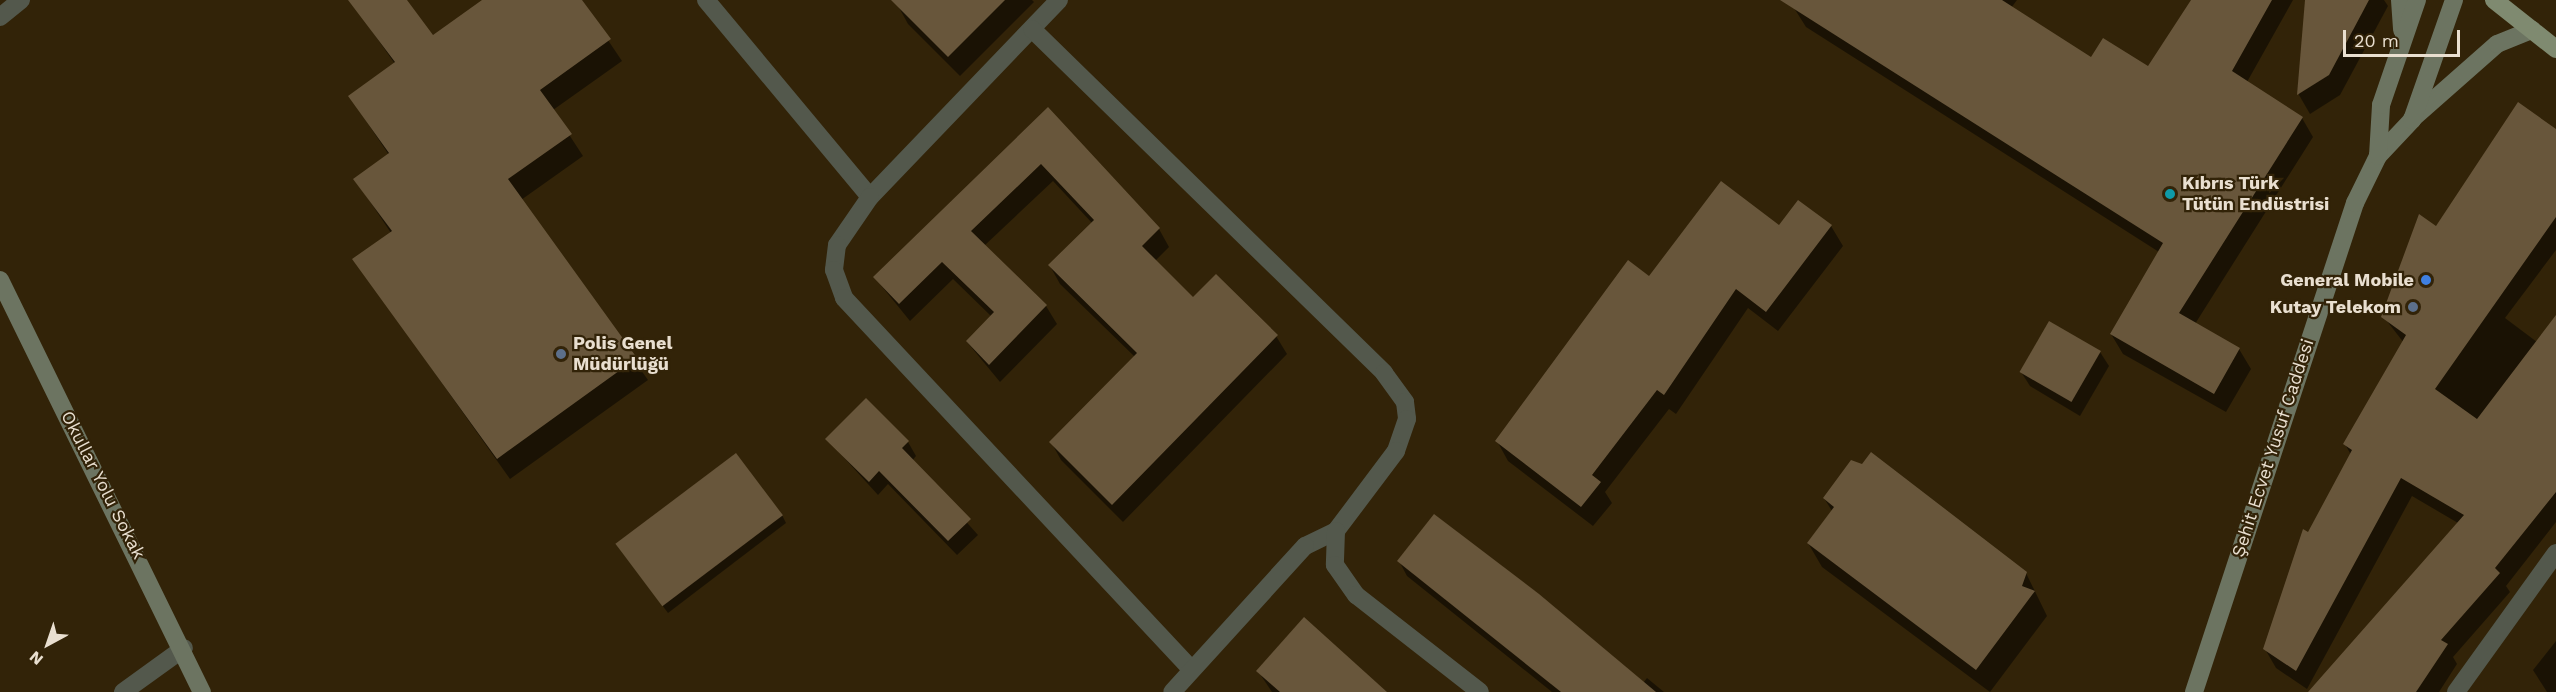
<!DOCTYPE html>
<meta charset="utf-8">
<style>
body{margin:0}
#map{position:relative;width:2556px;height:692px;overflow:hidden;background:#322308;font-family:"Work Sans",sans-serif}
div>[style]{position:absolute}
.shadow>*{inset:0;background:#0007}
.building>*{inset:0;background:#68563b;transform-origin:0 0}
.street>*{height:18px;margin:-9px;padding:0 9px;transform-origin:9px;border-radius:9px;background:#53584c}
.secondary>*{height:18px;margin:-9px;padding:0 9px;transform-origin:9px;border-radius:9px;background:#6c7461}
.primary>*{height:18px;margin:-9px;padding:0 9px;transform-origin:9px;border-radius:9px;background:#7f8a70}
.dots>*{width:16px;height:16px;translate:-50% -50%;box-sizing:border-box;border:3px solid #322308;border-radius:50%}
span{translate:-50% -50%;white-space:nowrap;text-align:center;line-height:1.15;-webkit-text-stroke:4.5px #322308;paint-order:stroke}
.poi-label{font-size:18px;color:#e9dfd0;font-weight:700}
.left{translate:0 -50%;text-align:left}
.right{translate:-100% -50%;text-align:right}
.street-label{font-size:18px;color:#e9dfd0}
.north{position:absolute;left:18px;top:614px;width:60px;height:60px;-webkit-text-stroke:4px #322308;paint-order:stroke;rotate:220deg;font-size:16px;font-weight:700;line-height:24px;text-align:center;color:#e9dfd0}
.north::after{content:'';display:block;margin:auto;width:21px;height:27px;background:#e9dfd0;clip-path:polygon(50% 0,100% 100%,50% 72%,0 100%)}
.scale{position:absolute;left:2343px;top:30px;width:117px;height:27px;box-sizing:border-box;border:3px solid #e9dfd0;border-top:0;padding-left:8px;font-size:18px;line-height:21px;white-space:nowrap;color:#e9dfd0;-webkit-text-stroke:4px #322308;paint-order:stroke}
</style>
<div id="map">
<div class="shadow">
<i style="clip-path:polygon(368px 0,405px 0,433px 37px,485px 0,581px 0,622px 61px,553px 110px,583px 156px,521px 200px,648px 380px,510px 479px,354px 259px,391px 233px,355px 179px,389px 155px,350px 97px,395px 64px,356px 8px)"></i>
<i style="clip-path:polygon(900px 0,1032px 0,1034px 2px,960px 76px,908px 24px,897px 4px)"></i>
<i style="clip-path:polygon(1799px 0,2017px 0,2011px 8px,2092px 59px,2149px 68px,2192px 0,2293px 0,2247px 82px,2302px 118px,2313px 137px,2195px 324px,2239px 349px,2251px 369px,2226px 412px,2123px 354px,2111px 334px,2159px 252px,1806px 27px,1794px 8px)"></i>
<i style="clip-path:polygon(2307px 0,2384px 0,2388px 6px,2340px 95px,2310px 114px,2299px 95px)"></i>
<i style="clip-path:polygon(1048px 109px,1159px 229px,1169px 247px,1155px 261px,1193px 300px,1276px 336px,1287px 354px,1123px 522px,1061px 460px,1051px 442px,1135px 357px,1060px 284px,1050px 266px,1092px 223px,1053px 181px,984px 246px,1046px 306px,1057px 324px,1000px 382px,967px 342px,992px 317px,953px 279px,910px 321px,875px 278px)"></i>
<i style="clip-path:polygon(2556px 130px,2556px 250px,2505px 318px,2537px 342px,2556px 317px,2556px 522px,2506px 586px,2510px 592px,2453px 657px,2457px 664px,2439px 692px,2310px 692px,2458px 523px,2412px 496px,2307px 689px,2276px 668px,2265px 649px,2309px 534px,2351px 455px,2345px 444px,2404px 343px,2383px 316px,2436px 228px)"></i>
<i style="clip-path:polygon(1799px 202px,1831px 226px,1843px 246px,1778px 331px,1748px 308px,1676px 414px,1669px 409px,1605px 492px,1612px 503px,1593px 526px,1508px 461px,1497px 441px,1649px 278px,1779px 227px)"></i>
<i style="clip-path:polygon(2100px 352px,2109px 366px,2080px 416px,2030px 386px,2021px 372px)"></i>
<i style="clip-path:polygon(827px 439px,908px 442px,916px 456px,912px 461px,978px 535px,957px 555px,888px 484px,878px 495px)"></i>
<i style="clip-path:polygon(1824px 498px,2026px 573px,2047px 616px,1990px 692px,1822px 567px,1808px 543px,1832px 511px)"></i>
<i style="clip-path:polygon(782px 515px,786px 523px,668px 613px,622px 552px)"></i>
<i style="clip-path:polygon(1399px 561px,1643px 683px,1647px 678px,1664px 692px,1552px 692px,1407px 576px)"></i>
<i style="clip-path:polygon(2556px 641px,2556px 692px,2547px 692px,2533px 670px)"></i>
<i style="clip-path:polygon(1258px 671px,1386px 692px,1272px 692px)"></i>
</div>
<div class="building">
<i style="clip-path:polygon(348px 0,407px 0,433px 35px,482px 0,582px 0,611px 39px,540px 90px,572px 134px,508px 179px,637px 358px,497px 459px,352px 259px,392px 231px,353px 179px,389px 153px,348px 96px,395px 62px)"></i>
<i style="clip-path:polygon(891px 0,1005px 0,948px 57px)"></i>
<i style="clip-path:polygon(1780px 0,2002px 0,2091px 57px,2103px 38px,2148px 66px,2191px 0,2272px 0,2232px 71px,2303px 117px,2179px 313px,2240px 348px,2214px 394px,2110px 334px,2163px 243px)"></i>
<i style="clip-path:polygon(2305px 0,2369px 0,2329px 75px,2297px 95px)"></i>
<i style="clip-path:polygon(2518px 102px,2556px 129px,2556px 217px,2435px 389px,2477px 419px,2556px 315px,2556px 492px,2495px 568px,2500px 573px,2441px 640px,2448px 644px,2416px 692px,2308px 692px,2464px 515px,2401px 478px,2296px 671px,2263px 649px,2303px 529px,2308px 532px,2352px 450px,2343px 444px,2406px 335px,2381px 317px,2419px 214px,2436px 226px)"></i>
<i style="clip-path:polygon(1048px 107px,1160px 228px,1142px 246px,1193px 297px,1216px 274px,1278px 335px,1112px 505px,1049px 442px,1137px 353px,1048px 265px,1094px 220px,1041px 164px,971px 231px,1047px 305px,989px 365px,966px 341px,994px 312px,942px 262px,899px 304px,873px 277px)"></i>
<i style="clip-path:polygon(1721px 181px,1779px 225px,1798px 200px,1832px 225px,1766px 312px,1736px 289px,1664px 395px,1657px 390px,1592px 475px,1601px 482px,1581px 507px,1495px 441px,1628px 260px,1649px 276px)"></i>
<i style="left:2049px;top:321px;width:60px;height:59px;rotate:30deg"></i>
<i style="clip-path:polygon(866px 398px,909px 441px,902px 448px,971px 519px,948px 541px,879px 471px,869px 482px,825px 439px)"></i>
<i style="clip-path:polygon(1871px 452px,2027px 572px,2022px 586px,2035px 591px,1976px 670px,1807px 543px,1834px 507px,1823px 498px,1851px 460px,1862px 464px)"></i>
<i style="left:736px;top:453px;width:78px;height:151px;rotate:53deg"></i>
<i style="clip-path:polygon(1434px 514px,1539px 594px,1656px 692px,1561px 692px,1397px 561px)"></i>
<i style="clip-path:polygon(1304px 617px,1387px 692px,1280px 692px,1256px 671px)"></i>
</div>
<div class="street">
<i style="left:706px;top:0;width:256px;rotate:50.2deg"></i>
<i style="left:1059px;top:0;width:273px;rotate:133.8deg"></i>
<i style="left:870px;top:197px;width:58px;rotate:124.5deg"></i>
<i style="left:837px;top:245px;width:25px;rotate:97deg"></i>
<i style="left:834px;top:270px;width:30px;rotate:70deg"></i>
<i style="left:844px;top:298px;width:508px;rotate:46.91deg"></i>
<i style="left:0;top:17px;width:27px;rotate:-39deg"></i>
<i style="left:1032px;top:29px;width:492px;rotate:44.3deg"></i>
<i style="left:1384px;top:373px;width:36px;rotate:54deg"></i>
<i style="left:1405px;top:402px;width:17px;rotate:83deg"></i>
<i style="left:1407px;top:419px;width:34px;rotate:109deg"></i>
<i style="left:1396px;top:451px;width:100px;rotate:126.9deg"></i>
<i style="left:1336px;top:531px;width:34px;rotate:154deg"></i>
<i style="left:1305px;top:546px;width:197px;rotate:132.3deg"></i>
<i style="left:1336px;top:531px;width:34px;rotate:92deg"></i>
<i style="left:1335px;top:565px;width:37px;rotate:55deg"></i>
<i style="left:1356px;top:595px;width:157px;rotate:38deg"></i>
<i style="left:123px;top:692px;width:75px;rotate:-35.8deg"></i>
<i style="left:2456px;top:692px;width:171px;rotate:-54.3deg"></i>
</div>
<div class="secondary">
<i style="left:2400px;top:0;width:30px;rotate:86deg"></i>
<i style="left:2412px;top:119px;width:113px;rotate:-41.4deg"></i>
<i style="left:2497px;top:44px;width:38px;rotate:-22deg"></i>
<i style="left:2378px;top:156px;width:50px;rotate:-46.6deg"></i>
<i style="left:2412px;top:120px;width:127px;rotate:-70.7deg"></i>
<i style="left:0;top:280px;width:459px;rotate:63.9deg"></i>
<i style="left:2194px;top:692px;width:515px;rotate:-71.78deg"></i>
<i style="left:2355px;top:203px;width:52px;rotate:-63.9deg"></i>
<i style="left:2378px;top:156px;width:51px;rotate:-86.6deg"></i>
<i style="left:2381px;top:105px;width:111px;rotate:-71.1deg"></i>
</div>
<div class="primary">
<i style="left:2494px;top:0;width:79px;rotate:38.3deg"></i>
</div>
<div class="dots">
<i style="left:2170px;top:194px;background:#0f9aa8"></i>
<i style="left:2426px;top:280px;background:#3f7fe0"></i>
<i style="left:2413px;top:307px;background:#5c6f8a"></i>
<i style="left:561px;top:354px;background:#5c6f8a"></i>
</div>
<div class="poi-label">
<span class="left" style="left:2182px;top:194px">Kıbrıs Türk<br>Tütün Endüstrisi</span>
<span class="right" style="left:2414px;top:280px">General Mobile</span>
<span class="right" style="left:2401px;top:307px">Kutay Telekom</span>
<span class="left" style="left:573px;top:354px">Polis Genel<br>Müdürlüğü</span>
</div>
<div class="street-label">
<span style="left:2273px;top:448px;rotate:-72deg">Şehit Ecvet Yusuf Caddesi</span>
<span style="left:103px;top:485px;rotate:63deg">Okullar Yolu Sokak</span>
</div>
<div class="north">N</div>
<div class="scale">20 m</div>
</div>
